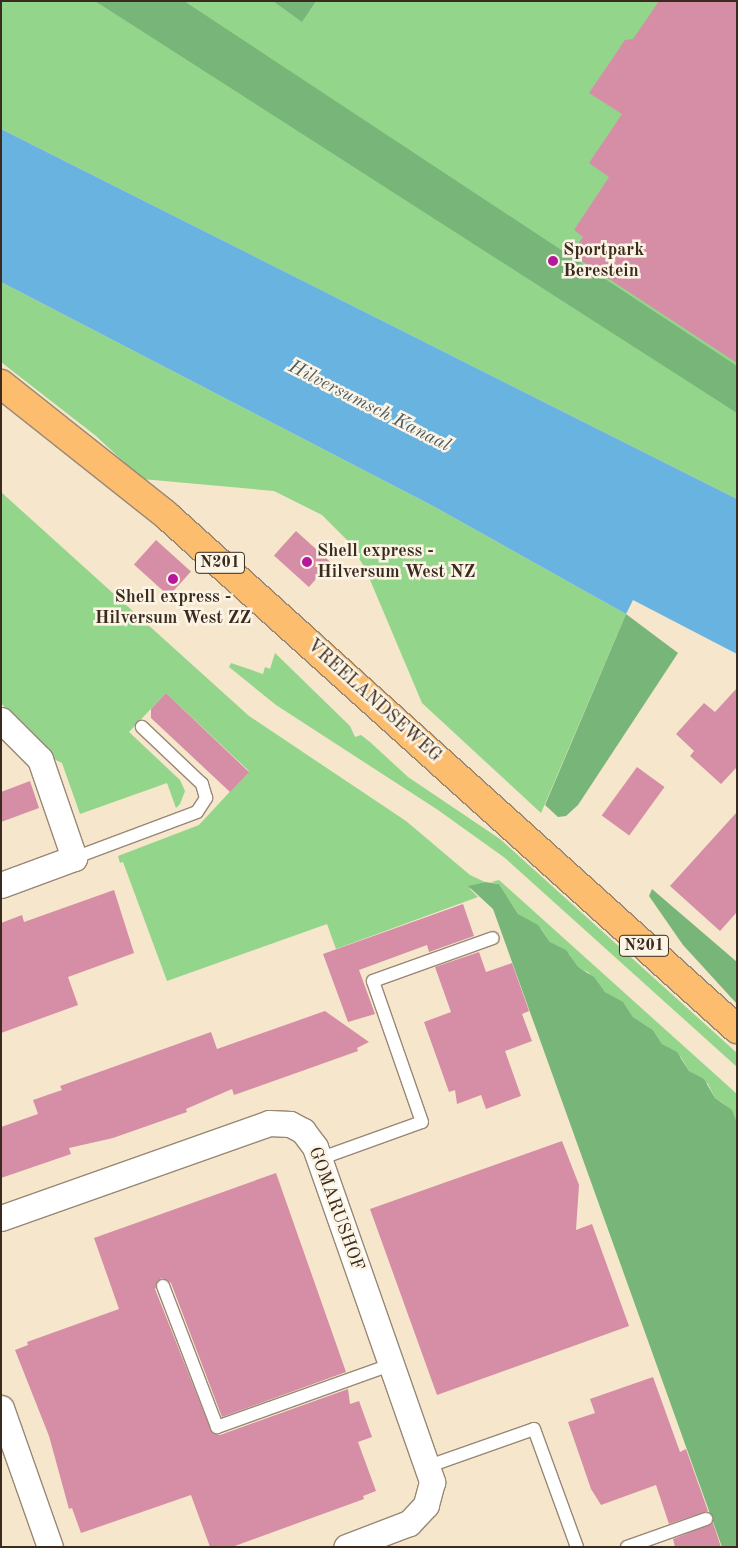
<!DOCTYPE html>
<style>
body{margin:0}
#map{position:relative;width:738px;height:1548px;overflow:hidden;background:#f5e6cc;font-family:"Old Standard TT",serif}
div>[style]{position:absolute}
.green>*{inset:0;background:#94d58c}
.forest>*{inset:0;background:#77b678}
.water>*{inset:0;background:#69b3e1}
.building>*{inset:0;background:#d58ea6;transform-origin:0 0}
.roads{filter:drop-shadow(1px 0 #988875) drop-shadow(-1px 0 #988875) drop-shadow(0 1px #988875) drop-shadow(0 -1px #988875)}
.service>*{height:12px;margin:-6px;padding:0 6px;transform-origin:6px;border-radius:6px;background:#fff}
.minor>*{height:25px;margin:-12.5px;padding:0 12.5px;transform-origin:12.5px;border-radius:12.5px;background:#fff}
.primary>*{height:28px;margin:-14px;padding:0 14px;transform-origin:14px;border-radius:14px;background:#fcbd6f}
.dots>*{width:14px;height:14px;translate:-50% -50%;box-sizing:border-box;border:2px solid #fcf5e5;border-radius:50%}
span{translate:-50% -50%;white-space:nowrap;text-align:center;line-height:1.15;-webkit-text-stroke:5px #fcf5e5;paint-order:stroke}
.shield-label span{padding:1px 4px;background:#fcf5e5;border:1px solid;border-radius:4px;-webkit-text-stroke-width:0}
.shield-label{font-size:16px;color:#3b2a1e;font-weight:700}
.poi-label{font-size:18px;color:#3b2a1e;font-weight:700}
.left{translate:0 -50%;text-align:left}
.street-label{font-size:18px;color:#3b2a1e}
.water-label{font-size:19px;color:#4b5a62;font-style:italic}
.frame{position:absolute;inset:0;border:2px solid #3b2a1e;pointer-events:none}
</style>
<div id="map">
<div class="green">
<i style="clip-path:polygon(1px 1px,737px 1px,737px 499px,1px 129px)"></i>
<i style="clip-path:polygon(1px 282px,433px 506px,626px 614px,541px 813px,422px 703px,365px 568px,348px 541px,322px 515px,274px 491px,142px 479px,96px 436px,1px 362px)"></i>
<i style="clip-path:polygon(1px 492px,249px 716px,406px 821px,470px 875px,485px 882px,473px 885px,470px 889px,478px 897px,336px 949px,327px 924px,167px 981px,123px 862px,120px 863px,118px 856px,199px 825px,249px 771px,166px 693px,129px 732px,180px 780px,185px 791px,180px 804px,176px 808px,167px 783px,80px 814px,62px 763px,50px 757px,1px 703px)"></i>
<i style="clip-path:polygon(275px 653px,350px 726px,355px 737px,361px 735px,370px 742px,408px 777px,500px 839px,737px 1053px,737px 1067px,505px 858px,438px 810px,276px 705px,229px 667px,231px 663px,263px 674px,265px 667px,270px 669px)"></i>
<i style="clip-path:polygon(499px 880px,737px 1094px,737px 1123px,724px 1104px,715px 1098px,708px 1084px,689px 1071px,681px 1057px,662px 1044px,653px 1030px,633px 1017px,626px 1007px,605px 992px,588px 972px,578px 968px,569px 954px,550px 942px,541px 929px,518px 914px,499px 884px,491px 882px)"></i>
</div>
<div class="forest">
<i style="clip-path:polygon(95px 1px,184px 1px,737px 366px,737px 413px)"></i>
<i style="clip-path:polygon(273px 1px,316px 1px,302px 22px)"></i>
<i style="clip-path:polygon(626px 614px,678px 653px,578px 805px,566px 816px,558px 817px,545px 805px)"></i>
<i style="clip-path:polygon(485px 882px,499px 884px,518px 914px,538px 925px,550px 942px,566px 950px,578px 967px,594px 977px,605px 992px,623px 1002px,633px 1017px,653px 1030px,662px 1044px,677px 1052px,689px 1071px,704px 1079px,715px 1098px,732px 1110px,737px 1123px,737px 1547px,722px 1547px,493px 909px,468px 886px)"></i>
<i style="clip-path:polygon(652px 889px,737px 962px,737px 1004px,683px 945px,649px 896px)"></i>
</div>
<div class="water">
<i style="clip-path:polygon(1px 129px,737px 499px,737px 654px,633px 600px,626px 614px,433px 506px,1px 282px)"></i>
</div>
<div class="building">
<i style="clip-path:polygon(659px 1px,737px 1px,737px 363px,571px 254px,583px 237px,574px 230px,609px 177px,589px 163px,622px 114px,589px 93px,625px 40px,633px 39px)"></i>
<i style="left:296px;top:531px;width:47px;height:33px;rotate:42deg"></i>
<i style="left:156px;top:540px;width:47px;height:33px;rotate:42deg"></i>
<i style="clip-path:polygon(737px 688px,737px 767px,721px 784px,690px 756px,694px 751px,676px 734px,704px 703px,715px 712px)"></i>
<i style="clip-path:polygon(166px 693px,249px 772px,230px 792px,151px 718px,151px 709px)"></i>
<i style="left:637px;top:767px;width:34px;height:60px;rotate:36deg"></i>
<i style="clip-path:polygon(30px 781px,39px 808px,1px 822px,1px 792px)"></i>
<i style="clip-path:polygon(737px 812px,737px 912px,720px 931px,670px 886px)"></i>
<i style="clip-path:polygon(114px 890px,134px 953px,68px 977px,78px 1005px,1px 1033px,1px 923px,22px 915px,24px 922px)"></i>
<i style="clip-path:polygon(463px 904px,474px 936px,429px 952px,427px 945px,359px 970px,375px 1014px,348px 1022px,323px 954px)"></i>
<i style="clip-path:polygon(479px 952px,486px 972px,512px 963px,529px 1011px,522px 1014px,532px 1041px,505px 1051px,521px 1096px,486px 1109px,481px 1095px,457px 1104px,455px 1090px,449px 1092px,424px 1022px,451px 1012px,435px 967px)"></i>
<i style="clip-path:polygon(325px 1011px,369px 1042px,357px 1048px,358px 1051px,234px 1095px,232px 1089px,186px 1109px,187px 1112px,113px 1138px,69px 1148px,71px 1154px,1px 1178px,1px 1127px,38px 1114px,33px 1100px,62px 1090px,60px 1086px,211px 1032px,217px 1049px)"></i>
<i style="clip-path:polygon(562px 1141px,579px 1185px,576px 1230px,592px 1224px,629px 1326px,437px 1395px,370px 1209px)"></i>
<i style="clip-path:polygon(276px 1173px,346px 1372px,222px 1417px,171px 1283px,161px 1278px,155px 1289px,212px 1433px,220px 1435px,348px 1389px,350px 1404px,359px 1401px,372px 1437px,358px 1442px,376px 1491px,363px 1496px,364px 1499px,232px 1547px,210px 1547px,191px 1495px,81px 1533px,72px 1508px,69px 1509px,49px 1436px,15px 1350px,28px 1345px,27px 1342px,119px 1309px,94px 1238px)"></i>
<i style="clip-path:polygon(653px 1377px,680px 1452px,686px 1449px,708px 1511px,669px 1524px,656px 1485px,601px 1505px,591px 1489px,568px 1422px,595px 1413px,590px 1399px)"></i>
<i style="clip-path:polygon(713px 1523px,721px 1547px,675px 1547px,673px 1539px)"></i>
</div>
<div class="roads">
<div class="service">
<i style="left:74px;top:858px;width:131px;rotate:-20.5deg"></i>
<i style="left:197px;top:812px;width:17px;rotate:-57deg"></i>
<i style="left:206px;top:798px;width:15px;rotate:-106deg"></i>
<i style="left:202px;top:784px;width:83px;rotate:-136.5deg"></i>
<i style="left:319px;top:1159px;width:109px;rotate:-19.8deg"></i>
<i style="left:422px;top:1122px;width:149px;rotate:-109.2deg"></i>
<i style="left:373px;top:981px;width:127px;rotate:-19.7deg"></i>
<i style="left:163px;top:1286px;width:151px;rotate:69deg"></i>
<i style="left:217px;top:1427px;width:187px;rotate:-19.7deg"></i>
<i style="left:429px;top:1466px;width:111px;rotate:-19.4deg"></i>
<i style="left:534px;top:1429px;width:126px;rotate:70deg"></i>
<i style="left:627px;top:1547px;width:84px;rotate:-19.5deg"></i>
</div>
<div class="minor">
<i style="left:1px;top:720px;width:55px;rotate:45deg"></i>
<i style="left:40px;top:759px;width:105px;rotate:71deg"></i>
<i style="left:74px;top:858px;width:78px;rotate:159.7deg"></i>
<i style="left:1px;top:1218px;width:284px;rotate:-19.5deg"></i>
<i style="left:269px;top:1123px;width:21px;rotate:3deg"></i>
<i style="left:290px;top:1124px;width:15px;rotate:28deg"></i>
<i style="left:303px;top:1131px;width:20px;rotate:53deg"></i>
<i style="left:315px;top:1147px;width:355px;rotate:70.7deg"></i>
<i style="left:432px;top:1482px;width:24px;rotate:105deg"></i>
<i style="left:426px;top:1505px;width:25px;rotate:133deg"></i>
<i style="left:409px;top:1523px;width:67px;rotate:159.1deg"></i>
<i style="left:1px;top:1408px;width:147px;rotate:70.6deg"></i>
</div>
<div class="primary">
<i style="left:1px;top:384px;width:209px;rotate:38.4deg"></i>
<i style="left:165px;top:514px;width:770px;rotate:42deg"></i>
</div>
</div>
<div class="dots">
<i style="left:553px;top:261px;background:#b5179e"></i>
<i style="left:307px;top:562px;background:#b5179e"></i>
<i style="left:173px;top:579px;background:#b5179e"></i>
</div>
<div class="shield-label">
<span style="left:220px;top:563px">N201</span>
<span style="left:644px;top:946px">N201</span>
</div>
<div class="poi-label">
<span class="left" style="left:563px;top:261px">Sportpark<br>Berestein</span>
<span class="left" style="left:317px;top:562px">Shell express -<br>Hilversum West NZ</span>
<span style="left:173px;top:608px">Shell express -<br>Hilversum West ZZ</span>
</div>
<div class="street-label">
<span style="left:374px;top:701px;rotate:42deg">VREELANDSEWEG</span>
<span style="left:336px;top:1209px;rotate:70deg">GOMARUSHOF</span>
</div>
<div class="water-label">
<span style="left:369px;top:407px;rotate:27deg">Hilversumsch Kanaal</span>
</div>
<div class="frame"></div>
</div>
